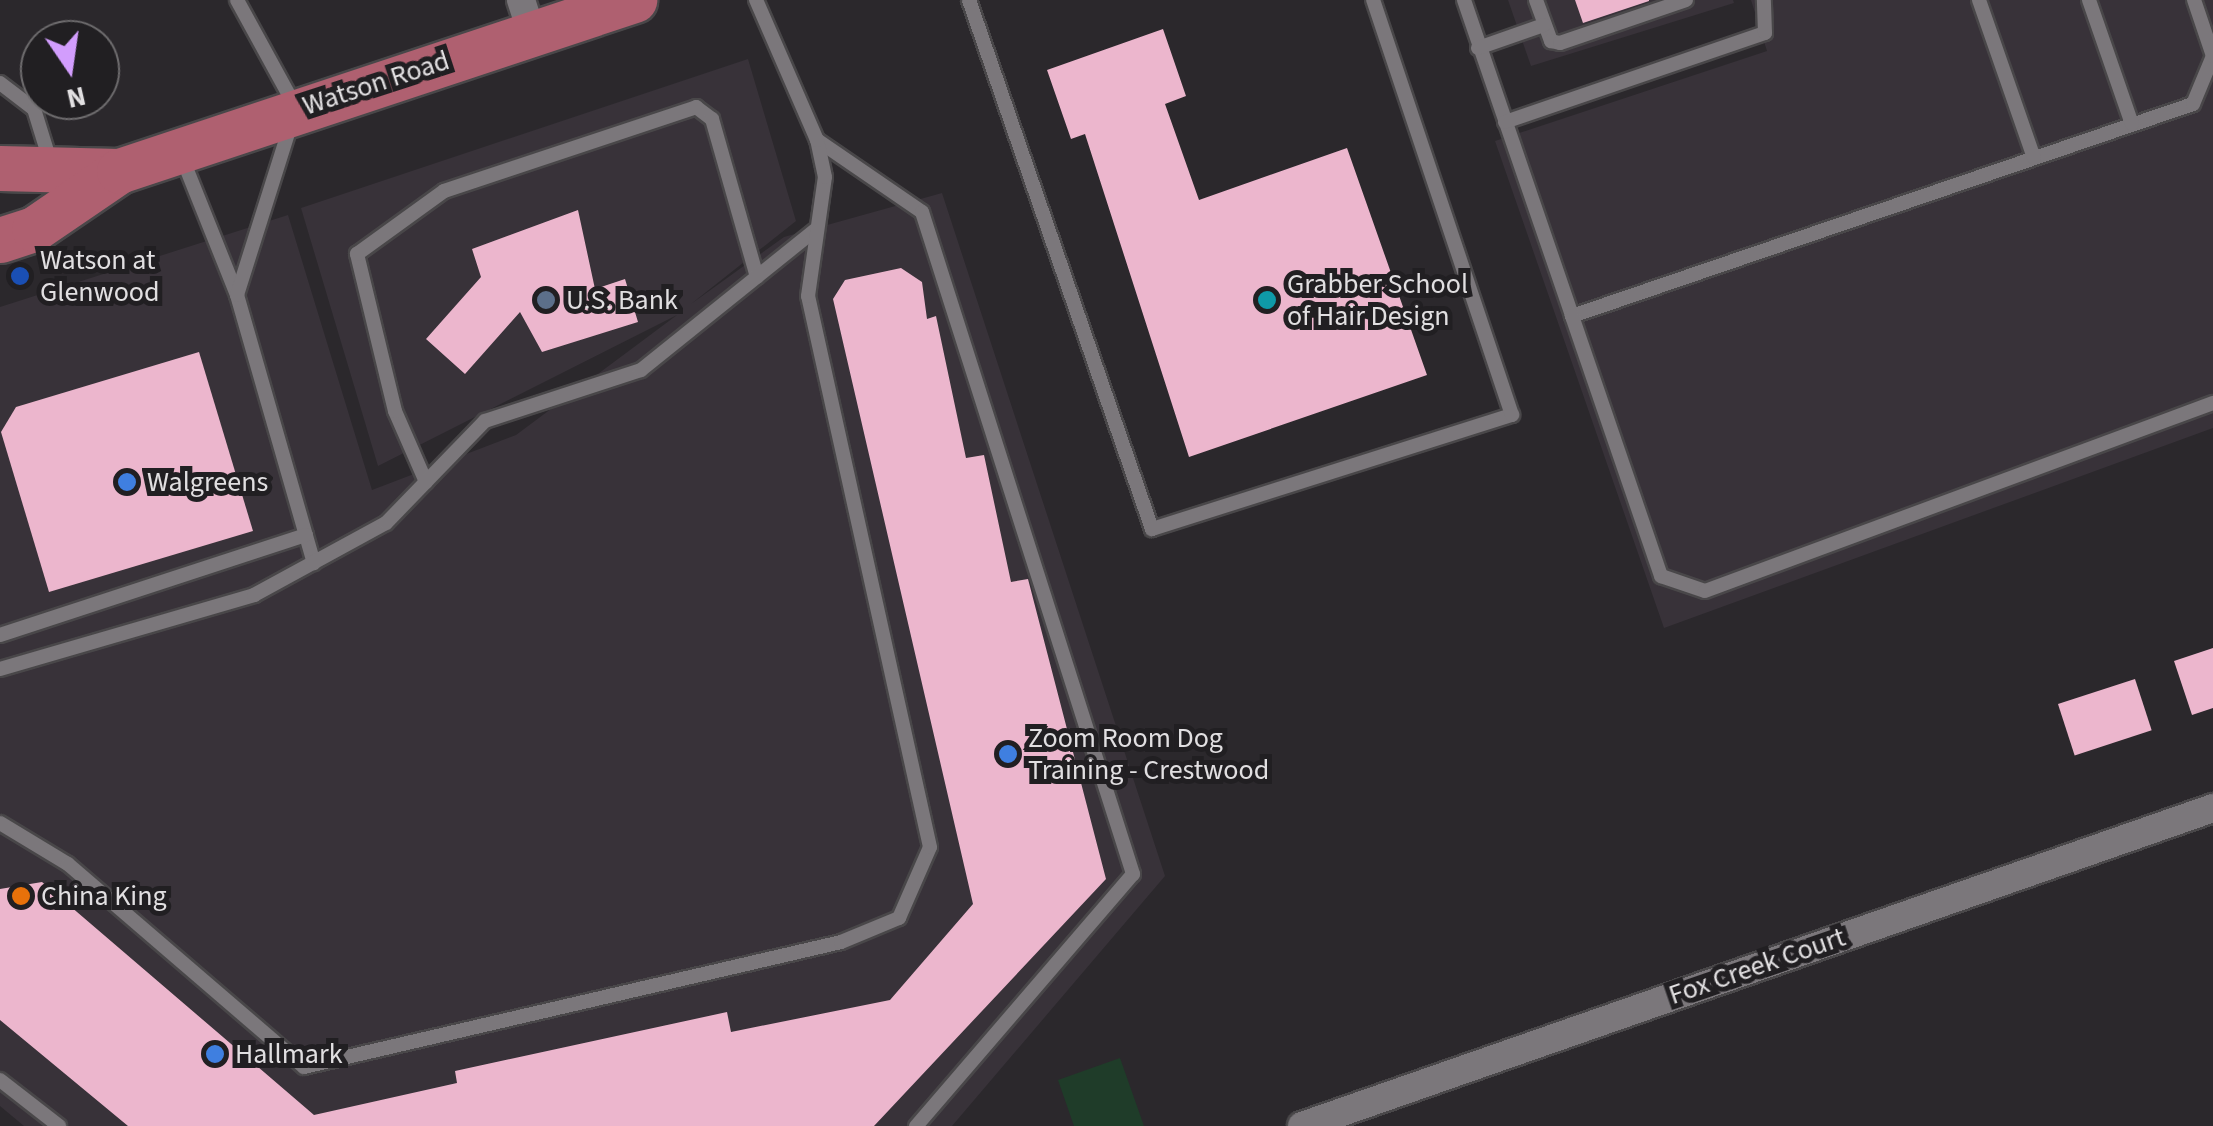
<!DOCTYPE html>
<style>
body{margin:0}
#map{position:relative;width:2213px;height:1126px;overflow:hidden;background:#2b282c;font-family:"Source Sans 3",sans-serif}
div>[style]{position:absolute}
.built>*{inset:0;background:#383239}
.green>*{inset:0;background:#1f3c29}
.building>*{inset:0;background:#ecb6cd;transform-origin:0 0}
.roads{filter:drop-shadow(2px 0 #494749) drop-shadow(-2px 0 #494749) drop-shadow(0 2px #494749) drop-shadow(0 -2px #494749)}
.service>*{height:14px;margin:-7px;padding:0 7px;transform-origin:7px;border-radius:7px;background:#7b777b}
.minor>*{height:28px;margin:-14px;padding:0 14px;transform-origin:14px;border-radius:14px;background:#7b777b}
.primary>*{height:45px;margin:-22.5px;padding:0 22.5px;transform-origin:22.5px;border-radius:22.5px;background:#af6070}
.dots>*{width:28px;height:28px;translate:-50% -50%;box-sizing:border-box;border:5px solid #211f22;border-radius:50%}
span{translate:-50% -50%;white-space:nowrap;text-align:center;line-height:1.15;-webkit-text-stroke:10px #211f22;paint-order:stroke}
.street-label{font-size:28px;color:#e1dfe1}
.poi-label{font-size:28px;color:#e1dfe1}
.left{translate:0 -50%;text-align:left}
.north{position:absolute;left:20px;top:20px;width:100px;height:100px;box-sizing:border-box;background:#211f22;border:2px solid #6e6c6e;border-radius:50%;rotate:167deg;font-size:28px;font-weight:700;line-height:40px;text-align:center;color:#e1dfe1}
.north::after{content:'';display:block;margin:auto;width:35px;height:45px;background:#d29dfd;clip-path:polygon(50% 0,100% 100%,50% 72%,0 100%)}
</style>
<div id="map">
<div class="built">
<i style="clip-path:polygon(1508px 0,1733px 0,1734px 3px,1531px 66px)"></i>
<i style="clip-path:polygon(1751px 0,2213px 0,2213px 428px,1664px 628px,1495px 141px,1767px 51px)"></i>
<i style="clip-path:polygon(748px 59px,796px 221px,691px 304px,784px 237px,942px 193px,1165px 876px,952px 1126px,24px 1126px,0 1106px,0 307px,288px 215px,372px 490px,516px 435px,677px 315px,378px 466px,301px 208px)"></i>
</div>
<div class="green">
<i style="clip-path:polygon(1120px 1058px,1144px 1126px,1074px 1126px,1058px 1080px)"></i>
</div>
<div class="building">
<i style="clip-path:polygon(1575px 0,1649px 0,1649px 1px,1583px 23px)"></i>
<i style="clip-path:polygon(1163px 29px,1186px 96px,1165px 104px,1199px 200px,1347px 148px,1427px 375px,1189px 457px,1085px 134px,1071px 139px,1047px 70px)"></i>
<i style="clip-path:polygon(578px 210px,595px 289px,625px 279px,638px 322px,542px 352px,520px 312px,465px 374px,426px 339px,481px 277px,472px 249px)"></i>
<i style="clip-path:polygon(901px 268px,922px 282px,927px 319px,936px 316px,966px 458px,984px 455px,1011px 582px,1028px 579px,1106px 879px,874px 1126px,128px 1126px,0 1020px,0 889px,42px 882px,314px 1115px,457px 1083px,455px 1071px,727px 1012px,731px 1032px,890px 1000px,973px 904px,833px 299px,845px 280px)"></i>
<i style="clip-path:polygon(199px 352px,253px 531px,49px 592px,1px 432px,16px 407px)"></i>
<i style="clip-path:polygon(2213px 648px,2213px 708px,2192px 715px,2174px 661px)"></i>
<i style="left:2135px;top:679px;width:54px;height:81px;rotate:72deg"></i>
</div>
<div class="roads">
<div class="service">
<i style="left:237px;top:0;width:119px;rotate:61.3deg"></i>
<i style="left:969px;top:0;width:560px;rotate:70.92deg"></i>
<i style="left:1152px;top:529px;width:378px;rotate:-17.6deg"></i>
<i style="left:1512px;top:415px;width:438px;rotate:-108.5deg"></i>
<i style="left:1464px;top:0;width:334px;rotate:71.1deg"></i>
<i style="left:1572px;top:316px;width:656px;rotate:-18.85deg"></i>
<i style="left:2193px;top:104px;width:52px;rotate:-67.4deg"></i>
<i style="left:2213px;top:56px;width:59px;rotate:-108.7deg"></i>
<i style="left:1536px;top:0;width:44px;rotate:69.9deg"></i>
<i style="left:1551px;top:41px;width:9px;rotate:13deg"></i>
<i style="left:1560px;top:43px;width:133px;rotate:-18.8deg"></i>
<i style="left:1979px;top:0;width:167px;rotate:70.8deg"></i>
<i style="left:2089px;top:0;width:131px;rotate:70.9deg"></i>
<i style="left:1478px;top:48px;width:70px;rotate:-19.2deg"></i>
<i style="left:0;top:83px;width:43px;rotate:37.4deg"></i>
<i style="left:34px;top:109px;width:58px;rotate:72.8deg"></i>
<i style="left:1505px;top:122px;width:275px;rotate:-18.9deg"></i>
<i style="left:1765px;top:33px;width:33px;rotate:-92deg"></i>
<i style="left:817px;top:140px;width:127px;rotate:34.4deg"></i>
<i style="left:922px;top:212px;width:695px;rotate:72.32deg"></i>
<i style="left:1133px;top:874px;width:333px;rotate:130.7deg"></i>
<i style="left:181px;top:155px;width:151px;rotate:68.2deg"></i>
<i style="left:237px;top:295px;width:279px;rotate:74deg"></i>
<i style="left:237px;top:295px;width:179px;rotate:-72.5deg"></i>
<i style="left:1572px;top:316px;width:275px;rotate:71.1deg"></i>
<i style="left:1661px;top:576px;width:46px;rotate:18.8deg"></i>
<i style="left:1705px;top:591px;width:542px;rotate:-20.31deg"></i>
<i style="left:426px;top:482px;width:77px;rotate:-113.6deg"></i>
<i style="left:395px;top:411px;width:162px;rotate:-103.6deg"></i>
<i style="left:357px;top:254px;width:107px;rotate:-35.9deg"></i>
<i style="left:444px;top:191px;width:266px;rotate:-18.4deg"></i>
<i style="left:696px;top:107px;width:20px;rotate:37deg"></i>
<i style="left:712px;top:119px;width:164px;rotate:74.1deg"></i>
<i style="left:0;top:635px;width:322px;rotate:-18.1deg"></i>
<i style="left:0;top:669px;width:265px;rotate:-16.2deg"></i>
<i style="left:254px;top:595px;width:150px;rotate:-28.6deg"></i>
<i style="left:386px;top:523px;width:142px;rotate:-45.9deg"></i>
<i style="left:485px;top:421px;width:164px;rotate:-18.1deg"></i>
<i style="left:641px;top:370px;width:223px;rotate:-38.8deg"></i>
<i style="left:0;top:823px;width:79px;rotate:31.1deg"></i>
<i style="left:68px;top:864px;width:311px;rotate:40.7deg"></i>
<i style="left:304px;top:1067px;width:551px;rotate:-13.1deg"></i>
<i style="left:841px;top:942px;width:63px;rotate:-22.5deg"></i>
<i style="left:899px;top:918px;width:77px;rotate:-66.4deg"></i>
<i style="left:930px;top:847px;width:564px;rotate:-102.48deg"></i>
<i style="left:808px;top:296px;width:120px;rotate:-81.9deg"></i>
<i style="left:825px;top:177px;width:38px;rotate:-102deg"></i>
<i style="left:817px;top:140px;width:153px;rotate:-113.5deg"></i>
<i style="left:0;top:1080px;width:75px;rotate:37.9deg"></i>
</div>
<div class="minor">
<i style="left:521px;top:0;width:35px;rotate:72deg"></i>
<i style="left:1302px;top:1126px;width:965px;rotate:-19.24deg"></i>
</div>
<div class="primary">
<i style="left:0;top:168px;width:119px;rotate:1.4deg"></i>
<i style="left:0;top:240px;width:36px;rotate:-18deg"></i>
<i style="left:34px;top:229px;width:103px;rotate:-34.3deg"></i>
<i style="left:119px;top:171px;width:543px;rotate:-18.37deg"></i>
</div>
</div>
<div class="dots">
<i style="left:20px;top:276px;background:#1a4fb4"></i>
<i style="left:546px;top:300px;background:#5c6f8a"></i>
<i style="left:1267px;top:300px;background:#0f9aa8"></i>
<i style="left:127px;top:482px;background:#3f7fe0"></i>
<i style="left:1008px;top:754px;background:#3f7fe0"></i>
<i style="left:21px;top:896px;background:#e8710a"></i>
<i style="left:215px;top:1054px;background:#3f7fe0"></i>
</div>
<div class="street-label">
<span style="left:376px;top:83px;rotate:-18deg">Watson Road</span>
<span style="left:1757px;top:966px;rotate:-19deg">Fox Creek Court</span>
</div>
<div class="poi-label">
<span class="left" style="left:40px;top:276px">Watson at<br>Glenwood</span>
<span class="left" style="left:1287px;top:300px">Grabber School<br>of Hair Design</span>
<span class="left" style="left:566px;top:300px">U.S. Bank</span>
<span class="left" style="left:147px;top:482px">Walgreens</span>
<span class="left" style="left:1028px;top:754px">Zoom Room Dog<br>Training - Crestwood</span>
<span class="left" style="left:41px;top:896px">China King</span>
<span class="left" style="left:235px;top:1054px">Hallmark</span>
</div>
<div class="north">N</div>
</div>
